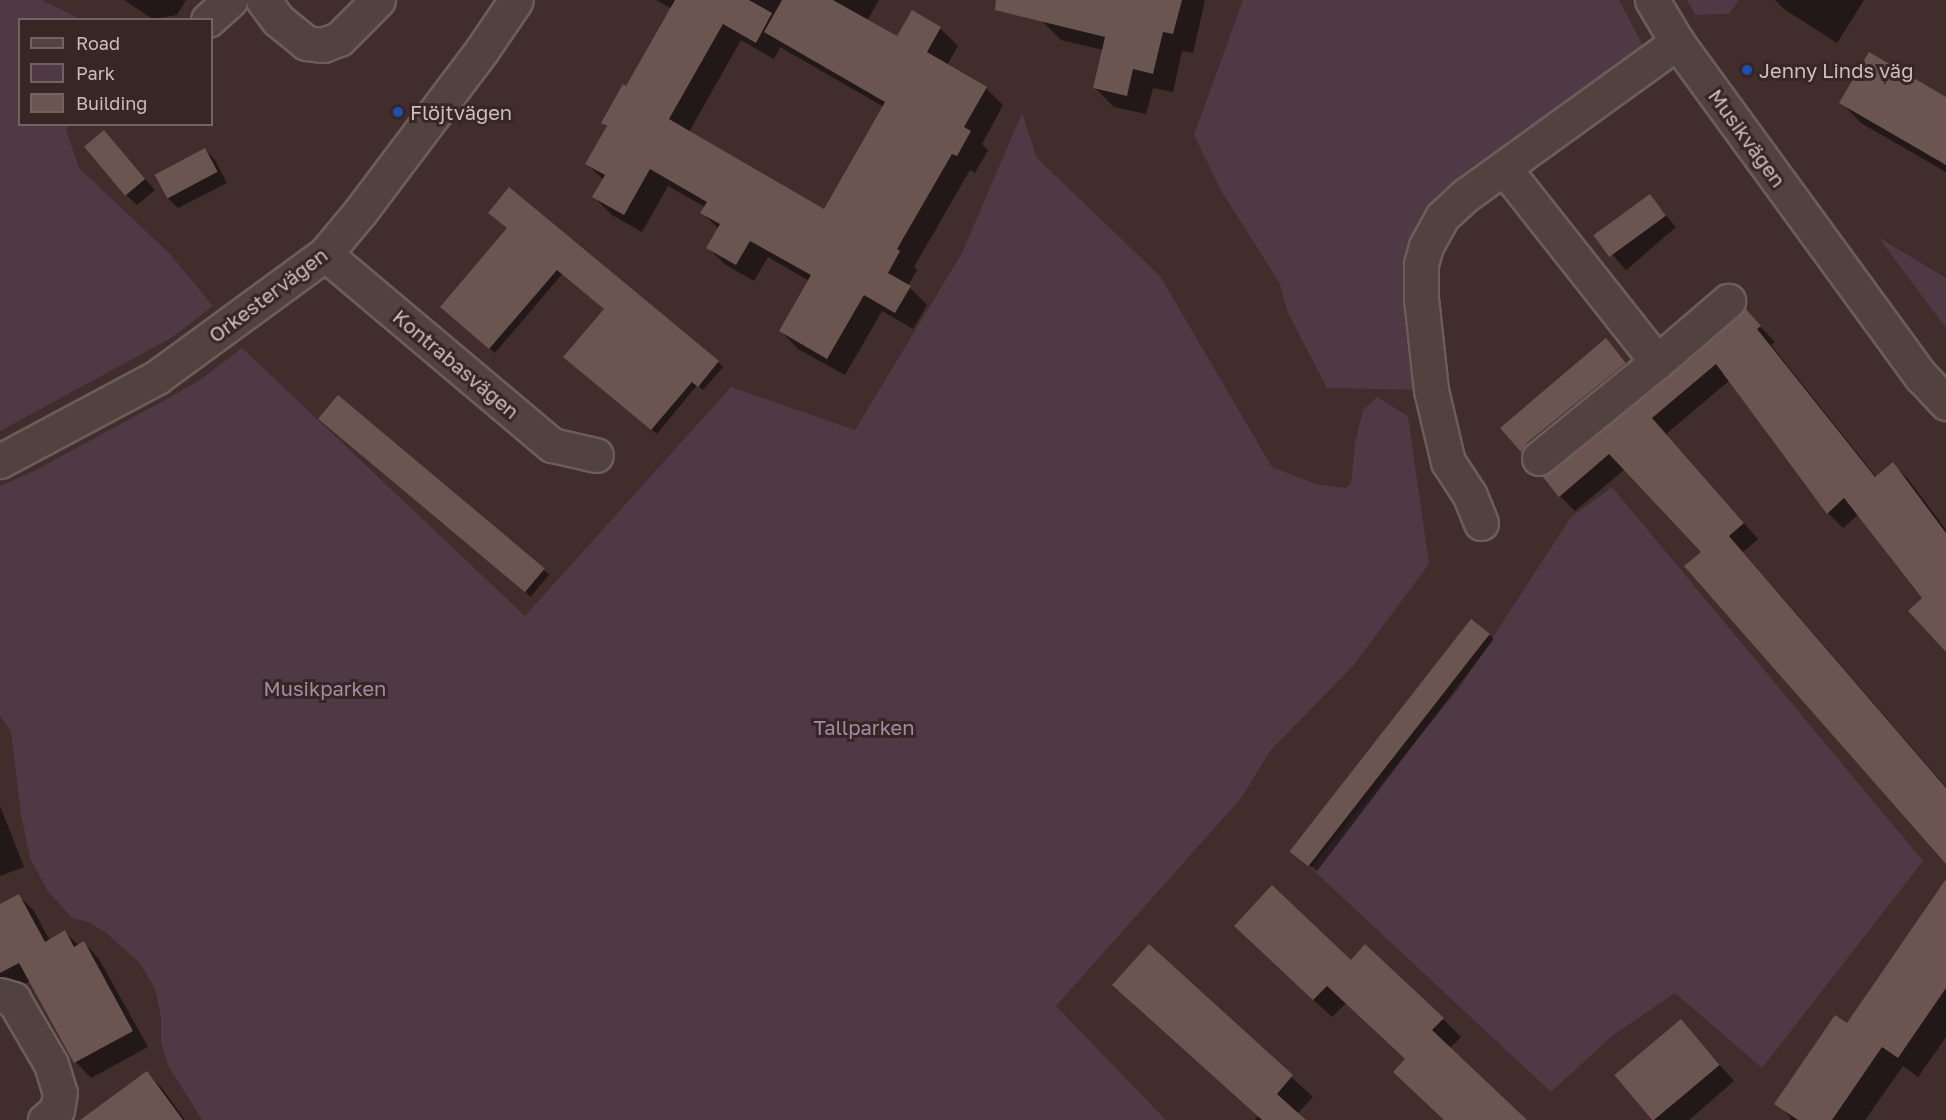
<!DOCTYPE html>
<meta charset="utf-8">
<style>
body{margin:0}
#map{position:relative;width:1946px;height:1120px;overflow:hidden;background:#412d2b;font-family:"Golos Text",sans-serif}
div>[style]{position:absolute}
.green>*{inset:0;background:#4f3944}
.shadow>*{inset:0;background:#0007;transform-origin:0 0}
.building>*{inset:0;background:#6a5551;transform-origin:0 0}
.roads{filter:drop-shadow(2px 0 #6c5c5a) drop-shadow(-2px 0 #6c5c5a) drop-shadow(0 2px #6c5c5a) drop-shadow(0 -2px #6c5c5a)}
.minor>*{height:33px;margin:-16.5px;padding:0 16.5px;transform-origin:16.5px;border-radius:16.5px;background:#51413f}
.dots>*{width:16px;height:16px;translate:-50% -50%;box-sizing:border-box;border:3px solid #372623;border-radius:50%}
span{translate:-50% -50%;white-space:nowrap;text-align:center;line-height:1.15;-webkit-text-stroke:6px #372623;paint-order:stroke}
.poi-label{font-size:20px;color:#cbbebc}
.left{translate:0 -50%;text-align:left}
.street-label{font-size:20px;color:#cbbebc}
.park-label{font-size:20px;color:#a28ba9}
.legend{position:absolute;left:18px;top:18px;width:195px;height:108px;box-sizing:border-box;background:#372623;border:2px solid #726360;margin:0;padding:8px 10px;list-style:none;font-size:18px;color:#cbbebc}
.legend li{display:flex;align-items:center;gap:12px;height:30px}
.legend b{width:30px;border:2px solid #726360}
</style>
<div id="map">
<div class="green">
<i style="clip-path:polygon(0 0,41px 0,81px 19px,20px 20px,20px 124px,68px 125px,66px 130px,79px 168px,170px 254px,213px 306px,171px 338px,0 431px)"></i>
<i style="clip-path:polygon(1243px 0,1619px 0,1651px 61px,1426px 246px,1431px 390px,1327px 388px,1288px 313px,1279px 282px,1223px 194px,1194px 135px)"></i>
<i style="clip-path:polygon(1687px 0,1739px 0,1729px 14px,1695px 15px)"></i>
<i style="clip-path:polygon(1022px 113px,1037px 158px,1160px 276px,1272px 467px,1315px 484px,1346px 488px,1351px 483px,1355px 443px,1363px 410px,1377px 397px,1408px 416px,1417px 479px,1429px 564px,1353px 666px,1270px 751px,1242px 797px,1056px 1006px,1166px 1120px,202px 1120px,169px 1067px,161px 1043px,161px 1017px,155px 989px,140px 963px,105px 932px,88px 922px,72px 918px,47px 890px,30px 858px,21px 815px,11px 732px,0 716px,0 486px,34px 471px,176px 394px,200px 380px,242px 348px,525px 616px,731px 387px,855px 430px,962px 253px)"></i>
<i style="clip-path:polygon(1878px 237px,1946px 278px,1946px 328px)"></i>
<i style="clip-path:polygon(1612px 487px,1923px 861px,1762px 1068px,1675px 993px,1612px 1036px,1551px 1092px,1311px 868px,1461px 686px,1571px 517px)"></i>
</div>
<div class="shadow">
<i style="clip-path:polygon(124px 0,186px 0,177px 15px,153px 19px)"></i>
<i style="clip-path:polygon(evenodd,656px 0,879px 0,867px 21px,897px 38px,940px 28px,958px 46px,947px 65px,986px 88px,1003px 105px,982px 144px,988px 150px,975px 173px,970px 170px,914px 267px,917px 270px,908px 286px,927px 305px,913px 329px,882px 311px,845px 375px,798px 349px,781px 331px,809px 281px,768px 257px,754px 281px,726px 265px,708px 248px,719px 229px,702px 213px,705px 207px,668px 186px,642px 232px,612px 215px,594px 197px,604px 180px,587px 164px,607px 128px,603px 123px,627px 88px,672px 9px,656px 0,741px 40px,774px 59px,780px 47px,884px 107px,825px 211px,689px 132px,741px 40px)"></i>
<i style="clip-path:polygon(1046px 0,1205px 0,1193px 53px,1182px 51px,1173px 92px,1153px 88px,1146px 114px,1114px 107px,1094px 87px,1103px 50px,1061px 40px,1041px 20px)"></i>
<i style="clip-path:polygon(1775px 0,1864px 0,1837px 43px,1784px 9px)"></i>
<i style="clip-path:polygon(1946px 99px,1946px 172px,1861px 123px,1841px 102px)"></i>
<i style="clip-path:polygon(104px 132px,155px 190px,137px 205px,126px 195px)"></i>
<i style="clip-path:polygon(205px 149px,215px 160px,227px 183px,178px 208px,168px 198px,156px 175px)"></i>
<i style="left:1649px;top:196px;width:41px;height:66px;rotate:49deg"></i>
<i style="clip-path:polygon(509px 229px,718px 362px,723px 367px,703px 390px,697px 385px,657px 434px,570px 362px,606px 309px,563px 273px,495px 353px,446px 312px)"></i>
<i style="clip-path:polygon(1745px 310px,1775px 342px,1771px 345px,1877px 478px,1893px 464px,1908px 479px,1946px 530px,1946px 650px,1924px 598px,1859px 514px,1843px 528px,1828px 513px,1730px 380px,1666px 434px,1758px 539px,1743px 552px,1946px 787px,1946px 862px,1703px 552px,1625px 469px,1575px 511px,1560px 496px,1552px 474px,1670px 378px)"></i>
<i style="clip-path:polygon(1616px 351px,1636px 374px,1532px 461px,1502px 429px)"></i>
<i style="left:338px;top:397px;width:276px;height:29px;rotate:40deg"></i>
<i style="clip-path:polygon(1489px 635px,1494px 639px,1317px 871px,1296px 855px)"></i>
<i style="clip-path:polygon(0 806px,24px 867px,0 876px)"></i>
<i style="clip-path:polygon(1946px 881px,1946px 1037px,1918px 1077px,1903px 1066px,1865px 1120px,1790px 1120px,1791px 1118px,1776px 1103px,1847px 1025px)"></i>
<i style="clip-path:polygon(19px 896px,34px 911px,50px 941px,65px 932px,79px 946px,84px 943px,99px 959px,148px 1047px,91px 1078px,76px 1062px,30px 981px,0 997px,0 906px)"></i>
<i style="clip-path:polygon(1254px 944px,1351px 962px,1443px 1019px,1461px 1037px,1449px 1049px,1525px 1120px,1445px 1120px,1406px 1060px,1346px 1003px,1332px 1017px)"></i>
<i style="clip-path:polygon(1149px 947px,1313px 1097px,1297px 1114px,1304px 1120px,1255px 1120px,1258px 1116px,1134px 1005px)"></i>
<i style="clip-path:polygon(1681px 1021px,1734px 1081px,1689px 1120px,1655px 1120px,1617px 1075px)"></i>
<i style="clip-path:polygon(147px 1073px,162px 1088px,185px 1120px,83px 1120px)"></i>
</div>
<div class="building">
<i style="clip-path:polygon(675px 0,749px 0,772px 13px,756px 43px,723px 24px,669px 119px,824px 209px,885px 102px,764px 32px,782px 0,833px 0,897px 36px,912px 10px,941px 27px,927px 52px,987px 87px,964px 127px,971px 131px,957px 156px,952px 154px,897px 249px,900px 251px,888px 273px,911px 286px,895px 313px,864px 295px,827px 359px,779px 331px,811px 275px,750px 241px,736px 265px,706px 248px,720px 224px,700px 213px,707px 202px,650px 169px,624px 215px,592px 197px,605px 175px,585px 164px,607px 126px,601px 123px,623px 84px,626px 86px)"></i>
<i style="clip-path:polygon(996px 0,1182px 0,1173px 34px,1163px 32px,1153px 74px,1133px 69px,1127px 96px,1093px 88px,1105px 37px,995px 10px)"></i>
<i style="clip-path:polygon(1869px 52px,1946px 97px,1946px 165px,1839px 103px)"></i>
<i style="left:104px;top:130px;width:64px;height:26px;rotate:50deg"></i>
<i style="left:205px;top:148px;width:27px;height:57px;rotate:62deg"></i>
<i style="clip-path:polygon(509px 187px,719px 361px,698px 387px,692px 382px,651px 430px,563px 357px,604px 309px,557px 270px,489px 349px,440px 307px,507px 228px,488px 213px)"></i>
<i style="left:1650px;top:194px;width:27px;height:70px;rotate:54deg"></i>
<i style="clip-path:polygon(1745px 308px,1761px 326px,1757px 329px,1875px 477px,1893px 462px,1946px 533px,1946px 652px,1908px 611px,1922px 598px,1844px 498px,1827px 514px,1716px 364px,1652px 418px,1744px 523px,1729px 536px,1946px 788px,1946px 864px,1684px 566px,1701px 552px,1609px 454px,1559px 497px,1542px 476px,1551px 473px,1669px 377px)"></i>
<i style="clip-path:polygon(1606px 338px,1626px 363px,1527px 443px,1521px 452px,1500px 428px)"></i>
<i style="left:338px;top:395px;width:270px;height:31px;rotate:40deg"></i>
<i style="left:1471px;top:619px;width:24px;height:295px;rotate:38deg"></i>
<i style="clip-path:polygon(1946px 879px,1946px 988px,1898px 1058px,1882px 1047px,1832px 1120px,1798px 1120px,1774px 1104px,1835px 1015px,1847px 1023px)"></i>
<i style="clip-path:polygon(1272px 885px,1351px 960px,1365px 944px,1444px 1018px,1432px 1030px,1527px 1120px,1444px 1120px,1393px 1072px,1405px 1059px,1327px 986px,1313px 1000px,1234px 926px)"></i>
<i style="clip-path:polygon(19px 894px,45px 942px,65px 930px,74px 947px,84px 941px,133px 1031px,74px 1063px,19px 963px,0 973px,0 904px)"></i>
<i style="clip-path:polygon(1149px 944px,1293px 1075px,1277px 1094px,1306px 1120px,1262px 1120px,1112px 985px)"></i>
<i style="left:1681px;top:1019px;width:60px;height:87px;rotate:50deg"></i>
<i style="clip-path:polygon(147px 1071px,183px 1120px,80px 1120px)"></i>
</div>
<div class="roads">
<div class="minor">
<i style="left:263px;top:0;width:25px;rotate:53deg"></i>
<i style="left:278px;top:20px;width:36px;rotate:39deg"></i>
<i style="left:306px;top:43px;width:17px;rotate:7deg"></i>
<i style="left:323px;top:45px;width:17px;rotate:-21deg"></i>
<i style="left:339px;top:39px;width:55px;rotate:-45deg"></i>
<i style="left:1652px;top:0;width:49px;rotate:59.2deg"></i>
<i style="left:1677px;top:42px;width:414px;rotate:53.9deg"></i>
<i style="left:1921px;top:376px;width:37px;rotate:47deg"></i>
<i style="left:208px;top:20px;width:30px;rotate:-42deg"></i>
<i style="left:1504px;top:168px;width:247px;rotate:51.7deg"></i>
<i style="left:1657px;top:362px;width:94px;rotate:-40.7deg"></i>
<i style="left:325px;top:254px;width:297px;rotate:40.1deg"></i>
<i style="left:552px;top:445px;width:45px;rotate:12.8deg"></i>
<i style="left:1539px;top:458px;width:152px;rotate:-39.1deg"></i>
<i style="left:0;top:461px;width:178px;rotate:-28.1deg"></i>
<i style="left:157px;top:377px;width:208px;rotate:-36.2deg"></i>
<i style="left:325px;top:254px;width:55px;rotate:-50.2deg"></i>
<i style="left:360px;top:212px;width:203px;rotate:-53deg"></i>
<i style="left:482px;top:50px;width:60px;rotate:-55.8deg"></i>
<i style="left:1481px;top:523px;width:31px;rotate:-112deg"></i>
<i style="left:1469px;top:494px;width:38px;rotate:-123deg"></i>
<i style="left:1448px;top:462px;width:74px;rotate:-103.3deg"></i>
<i style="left:1431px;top:390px;width:93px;rotate:-96.2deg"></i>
<i style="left:1421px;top:298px;width:34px;rotate:-90deg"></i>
<i style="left:1421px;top:264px;width:19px;rotate:-74deg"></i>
<i style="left:1426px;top:246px;width:33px;rotate:-61deg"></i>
<i style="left:1442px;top:217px;width:33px;rotate:-43deg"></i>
<i style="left:1466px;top:195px;width:261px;rotate:-35.9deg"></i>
<i style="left:0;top:995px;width:14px;rotate:17deg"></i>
<i style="left:13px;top:999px;width:75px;rotate:59.7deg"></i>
<i style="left:51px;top:1064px;width:30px;rotate:73deg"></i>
<i style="left:60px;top:1093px;width:17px;rotate:100deg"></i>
<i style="left:57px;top:1110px;width:16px;rotate:140deg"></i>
</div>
</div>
<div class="dots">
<i style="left:1747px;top:70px;background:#1a4fb4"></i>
<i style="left:398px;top:112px;background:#1a4fb4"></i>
</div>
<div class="poi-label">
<span class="left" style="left:1759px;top:70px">Jenny Linds väg</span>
<span class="left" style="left:410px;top:112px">Flöjtvägen</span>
</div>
<div class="street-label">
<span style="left:1747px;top:138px;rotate:54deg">Musikvägen</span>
<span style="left:268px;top:295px;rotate:-37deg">Orkestervägen</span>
<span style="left:456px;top:364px;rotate:40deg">Kontrabasvägen</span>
</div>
<div class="park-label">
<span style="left:325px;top:688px">Musikparken</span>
<span style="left:864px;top:727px">Tallparken</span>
</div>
<ul class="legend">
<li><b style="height:8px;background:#51413f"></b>Road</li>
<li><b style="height:16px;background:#4f3944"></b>Park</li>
<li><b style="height:16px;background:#6a5551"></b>Building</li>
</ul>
</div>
